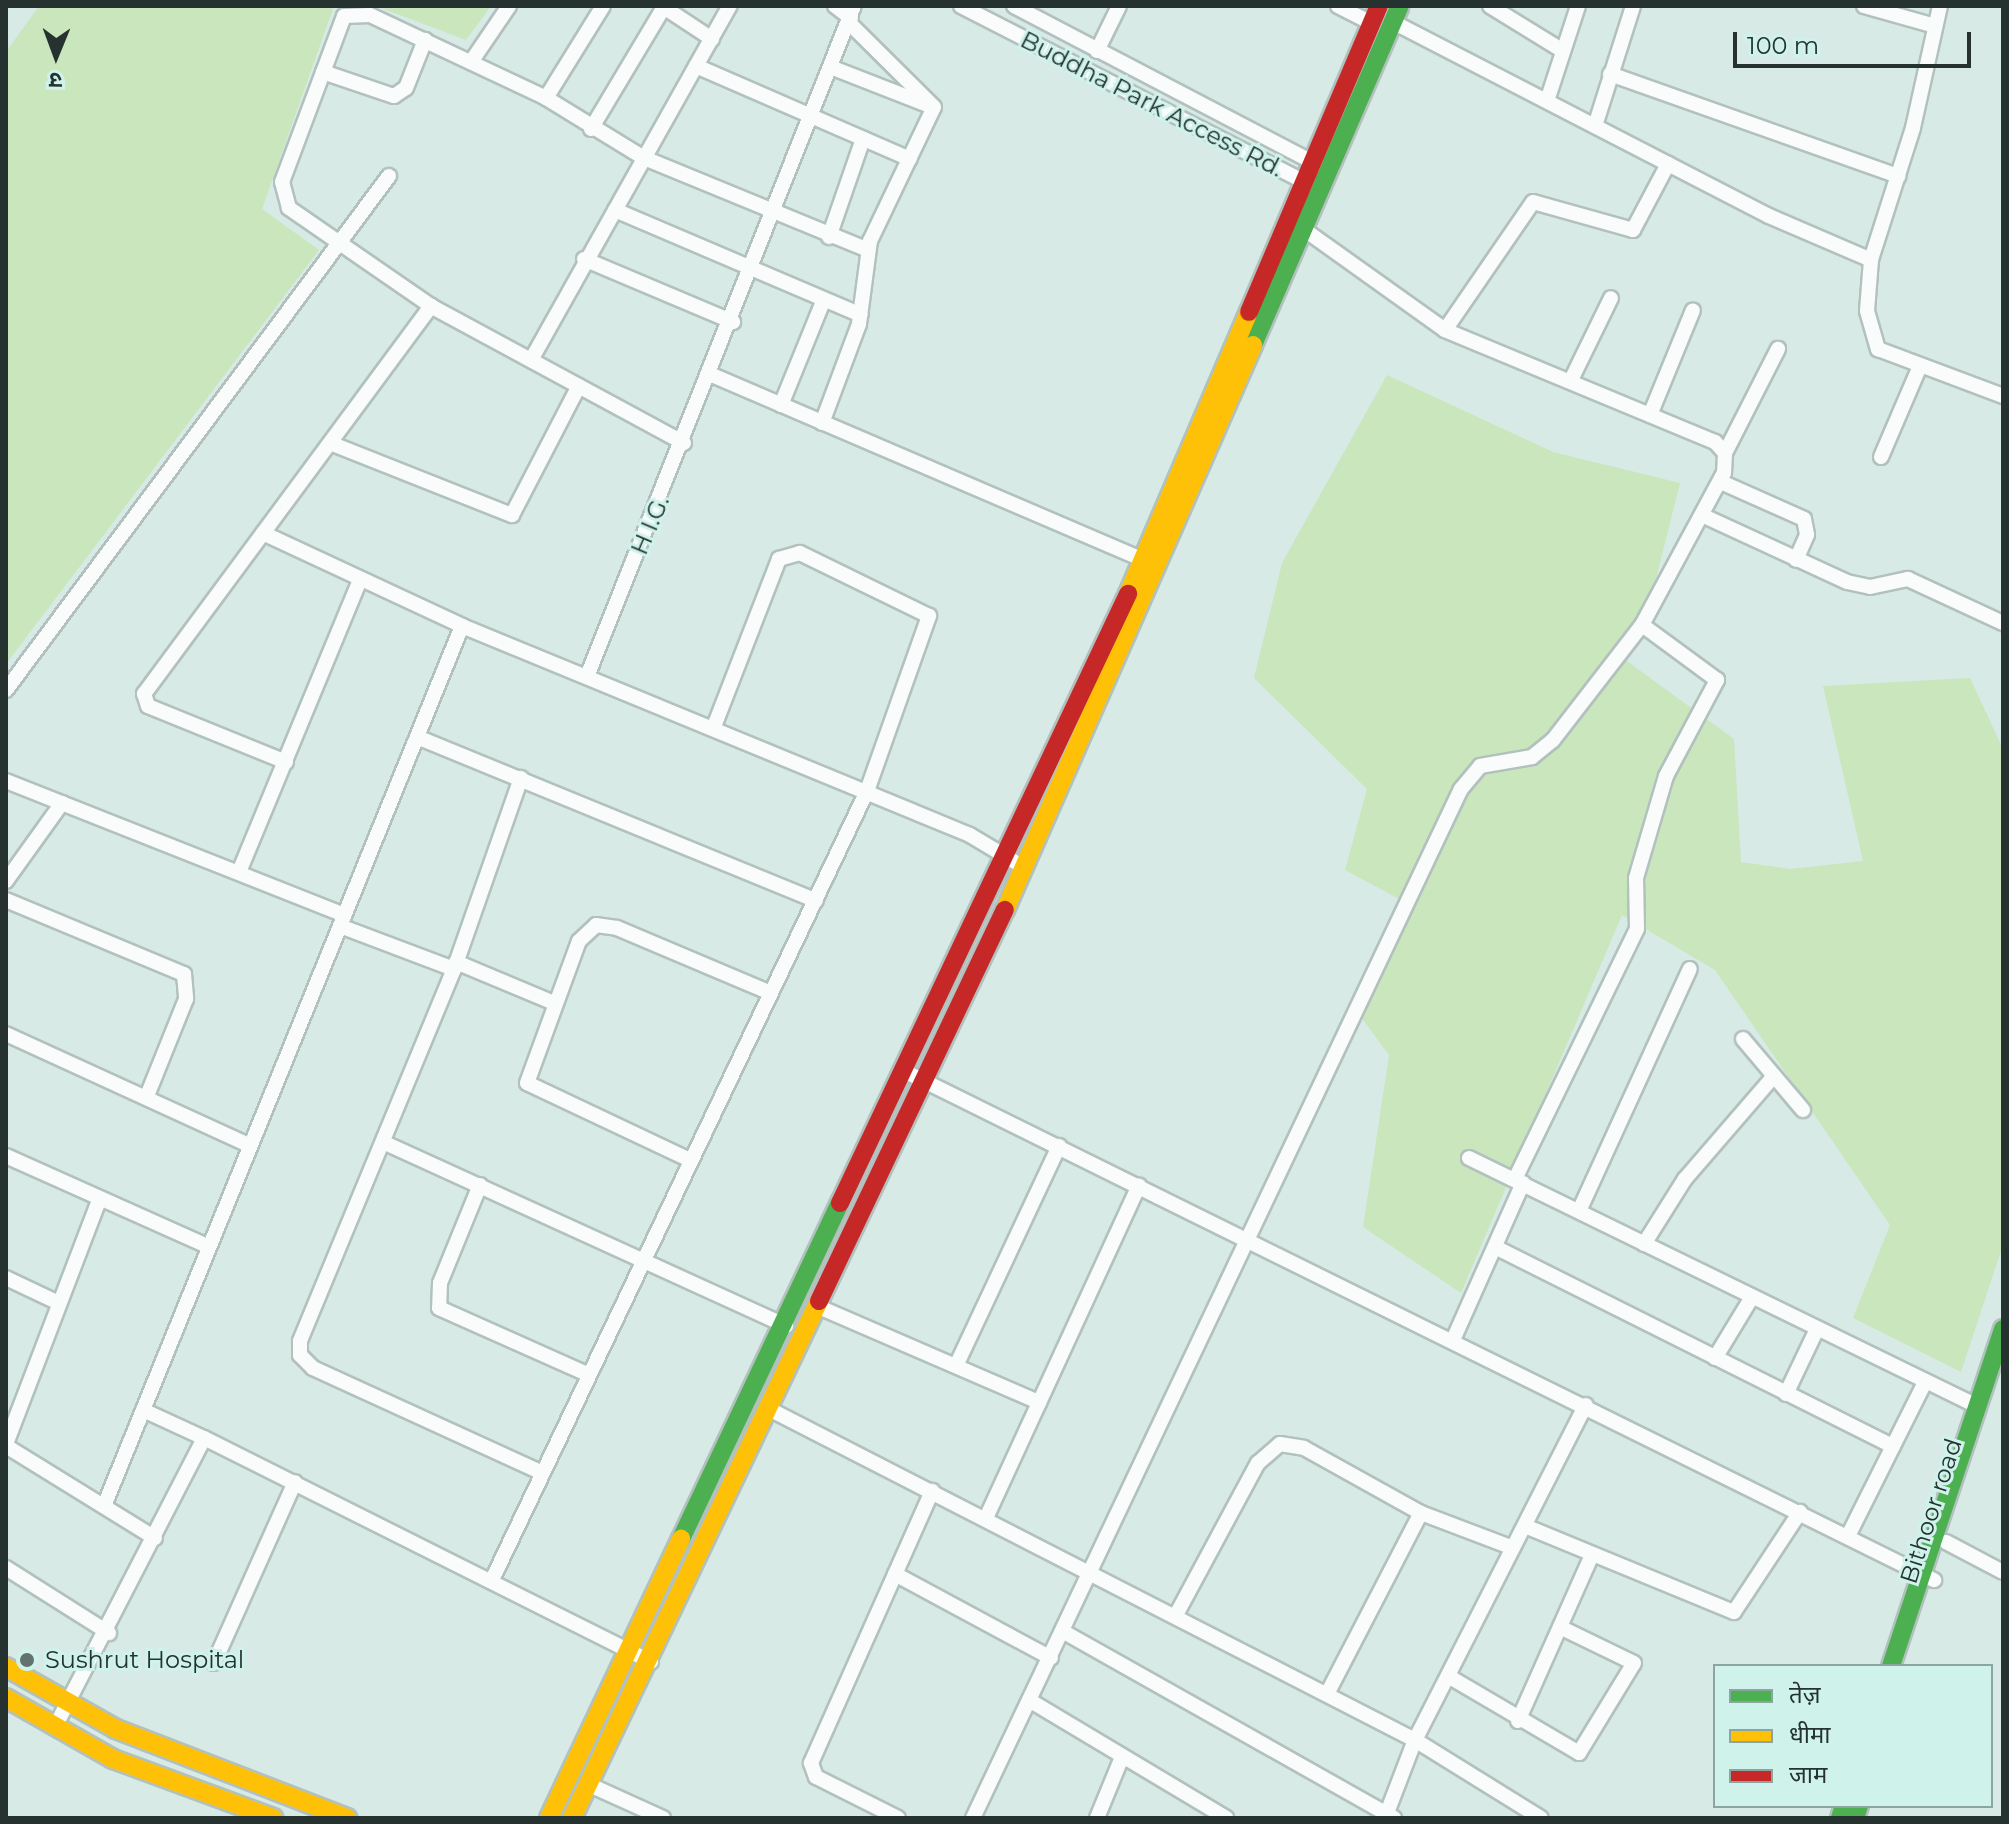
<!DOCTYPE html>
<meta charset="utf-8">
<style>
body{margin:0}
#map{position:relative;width:2009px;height:1824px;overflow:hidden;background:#d7eae6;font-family:Montserrat,"Noto Sans Devanagari",sans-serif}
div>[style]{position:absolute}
.green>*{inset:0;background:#c9e6bc}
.roads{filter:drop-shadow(2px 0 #b2c1be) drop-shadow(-2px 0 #b2c1be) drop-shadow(0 2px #b2c1be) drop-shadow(0 -2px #b2c1be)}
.street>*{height:14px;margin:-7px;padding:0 7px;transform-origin:7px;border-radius:7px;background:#f9fcfb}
.fast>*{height:18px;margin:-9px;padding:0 9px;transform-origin:9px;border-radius:9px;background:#4caf50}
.slow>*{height:18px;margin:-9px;padding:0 9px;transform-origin:9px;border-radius:9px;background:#ffc107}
.jam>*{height:18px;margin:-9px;padding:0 9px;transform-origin:9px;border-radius:9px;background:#c62828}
.dots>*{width:22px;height:22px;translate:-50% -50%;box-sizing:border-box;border:4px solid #cff2eb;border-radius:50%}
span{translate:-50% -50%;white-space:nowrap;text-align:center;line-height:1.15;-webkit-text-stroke:6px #cff2eb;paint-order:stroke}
.street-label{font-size:24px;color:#25322f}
.poi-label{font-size:24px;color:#25322f}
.left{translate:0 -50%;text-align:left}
.frame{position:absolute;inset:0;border:8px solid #25322f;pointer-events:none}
.legend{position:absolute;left:1713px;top:1664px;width:280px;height:144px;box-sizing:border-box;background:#cff2eb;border:2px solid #8ba5a0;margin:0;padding:10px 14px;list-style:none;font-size:24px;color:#25322f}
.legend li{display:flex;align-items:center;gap:16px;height:40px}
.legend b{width:40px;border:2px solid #8ba5a0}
.north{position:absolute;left:16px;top:16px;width:80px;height:80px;-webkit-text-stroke:6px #cff2eb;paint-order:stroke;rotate:181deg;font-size:22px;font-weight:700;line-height:32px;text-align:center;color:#25322f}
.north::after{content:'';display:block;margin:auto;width:28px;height:36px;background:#25322f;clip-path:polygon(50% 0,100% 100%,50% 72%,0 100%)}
.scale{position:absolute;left:1733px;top:32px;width:238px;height:36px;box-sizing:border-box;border:4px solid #25322f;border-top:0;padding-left:10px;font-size:24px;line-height:28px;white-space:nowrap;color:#25322f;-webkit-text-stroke:6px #cff2eb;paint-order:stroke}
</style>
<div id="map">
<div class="green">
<i style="clip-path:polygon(39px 6px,334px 6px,262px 209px,319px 250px,6px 664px,6px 52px)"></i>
<i style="clip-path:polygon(376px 6px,491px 6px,466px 40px)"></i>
<i style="clip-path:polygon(1387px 375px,1553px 452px,1680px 483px,1646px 618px,1624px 659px,1734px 739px,1741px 862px,1790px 869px,1863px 861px,1823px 686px,1970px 678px,2003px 749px,2003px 1245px,1961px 1372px,1853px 1318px,1890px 1225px,1715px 970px,1622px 915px,1461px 1293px,1363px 1227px,1389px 1055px,1358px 1013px,1405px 902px,1345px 870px,1367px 789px,1254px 678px,1282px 563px)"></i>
</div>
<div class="roads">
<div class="street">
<i style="left:662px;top:6px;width:60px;rotate:33.4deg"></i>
<i style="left:835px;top:6px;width:20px;rotate:37deg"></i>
<i style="left:961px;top:6px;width:395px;rotate:27.1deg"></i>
<i style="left:1014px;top:6px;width:343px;rotate:27.6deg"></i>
<i style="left:1338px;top:6px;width:38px;rotate:27deg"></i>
<i style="left:1490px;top:6px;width:82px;rotate:31.6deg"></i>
<i style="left:1864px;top:6px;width:74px;rotate:15.7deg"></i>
<i style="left:1940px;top:6px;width:125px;rotate:102.5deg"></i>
<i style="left:1913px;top:128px;width:139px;rotate:107.7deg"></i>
<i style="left:1871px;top:260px;width:51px;rotate:94.5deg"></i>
<i style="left:1867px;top:311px;width:40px;rotate:74deg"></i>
<i style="left:1878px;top:349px;width:134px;rotate:20.6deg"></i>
<i style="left:1393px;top:22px;width:423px;rotate:27.3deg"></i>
<i style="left:1769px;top:216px;width:111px;rotate:23.3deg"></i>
<i style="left:1097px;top:51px;width:50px;rotate:-63.9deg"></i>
<i style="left:471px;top:62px;width:68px;rotate:-55.8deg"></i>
<i style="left:696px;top:66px;width:233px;rotate:23.5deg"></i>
<i style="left:833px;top:68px;width:107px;rotate:21.3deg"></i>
<i style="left:323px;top:72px;width:75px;rotate:18.7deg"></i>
<i style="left:394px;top:96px;width:14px;rotate:-34deg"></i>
<i style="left:406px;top:88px;width:52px;rotate:-68.4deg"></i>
<i style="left:1610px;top:74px;width:306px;rotate:19.5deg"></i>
<i style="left:546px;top:98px;width:108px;rotate:-58.2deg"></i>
<i style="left:1547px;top:101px;width:100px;rotate:-71.9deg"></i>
<i style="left:1595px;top:126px;width:126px;rotate:-72.4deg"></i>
<i style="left:591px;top:129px;width:142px;rotate:-59.1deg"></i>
<i style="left:615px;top:210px;width:267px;rotate:23.1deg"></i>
<i style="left:829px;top:237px;width:104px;rotate:-70.9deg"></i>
<i style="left:584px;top:259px;width:162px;rotate:22.9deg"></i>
<i style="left:1445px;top:330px;width:155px;rotate:-55.5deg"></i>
<i style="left:1533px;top:202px;width:104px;rotate:15.6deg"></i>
<i style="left:1633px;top:230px;width:75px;rotate:-62.1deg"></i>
<i style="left:531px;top:360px;width:406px;rotate:-60.7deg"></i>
<i style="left:712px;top:375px;width:477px;rotate:23.2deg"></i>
<i style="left:1571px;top:380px;width:91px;rotate:-64deg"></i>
<i style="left:781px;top:405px;width:114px;rotate:-67.9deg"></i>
<i style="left:1650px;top:415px;width:113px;rotate:-67.7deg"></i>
<i style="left:822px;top:423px;width:106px;rotate:-69.5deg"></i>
<i style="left:859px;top:324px;width:84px;rotate:-82.5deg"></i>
<i style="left:870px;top:241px;width:148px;rotate:-64.5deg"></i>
<i style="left:934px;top:107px;width:120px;rotate:-135.3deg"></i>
<i style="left:330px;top:443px;width:196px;rotate:21.6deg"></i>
<i style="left:512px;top:515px;width:145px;rotate:-62.6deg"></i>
<i style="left:684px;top:443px;width:288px;rotate:-151.6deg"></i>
<i style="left:431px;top:306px;width:173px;rotate:-145.4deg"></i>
<i style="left:289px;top:208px;width:27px;rotate:-105deg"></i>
<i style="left:282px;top:182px;width:177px;rotate:-69.5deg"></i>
<i style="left:344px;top:16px;width:26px;rotate:-2deg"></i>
<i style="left:370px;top:15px;width:195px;rotate:25.2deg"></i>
<i style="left:546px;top:98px;width:115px;rotate:31.5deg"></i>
<i style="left:644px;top:158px;width:242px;rotate:22.3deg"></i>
<i style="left:1725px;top:453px;width:117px;rotate:-63deg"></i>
<i style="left:1881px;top:457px;width:99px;rotate:-66.8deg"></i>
<i style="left:1721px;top:482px;width:91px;rotate:24deg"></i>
<i style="left:1804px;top:519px;width:16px;rotate:79deg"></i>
<i style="left:1807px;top:535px;width:27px;rotate:114deg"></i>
<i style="left:1706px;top:517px;width:155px;rotate:24.7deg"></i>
<i style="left:1847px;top:582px;width:24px;rotate:12deg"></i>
<i style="left:1870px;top:587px;width:39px;rotate:-12deg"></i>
<i style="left:1908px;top:579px;width:105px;rotate:24.9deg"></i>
<i style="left:263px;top:533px;width:220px;rotate:25deg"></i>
<i style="left:462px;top:626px;width:549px;rotate:22.36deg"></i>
<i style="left:970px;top:835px;width:64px;rotate:31deg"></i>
<i style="left:588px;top:674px;width:719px;rotate:-68.29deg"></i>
<i style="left:6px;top:690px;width:641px;rotate:-53.31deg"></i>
<i style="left:417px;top:737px;width:431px;rotate:22.3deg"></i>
<i style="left:286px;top:762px;width:149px;rotate:-157.9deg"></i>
<i style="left:148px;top:706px;width:13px;rotate:-108deg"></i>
<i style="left:144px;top:694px;width:483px;rotate:-53.5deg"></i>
<i style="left:521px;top:778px;width:202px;rotate:109.3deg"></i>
<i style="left:454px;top:969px;width:403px;rotate:112.5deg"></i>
<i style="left:300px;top:1341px;width:14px;rotate:90deg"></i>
<i style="left:300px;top:1355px;width:18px;rotate:45deg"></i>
<i style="left:313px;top:1368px;width:250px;rotate:24.6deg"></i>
<i style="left:6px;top:781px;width:364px;rotate:21.6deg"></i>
<i style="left:239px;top:872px;width:316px;rotate:-67.5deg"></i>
<i style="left:6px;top:881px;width:96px;rotate:-54.3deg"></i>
<i style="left:6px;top:900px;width:193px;rotate:22.6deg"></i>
<i style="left:184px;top:974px;width:25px;rotate:85deg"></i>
<i style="left:186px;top:999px;width:105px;rotate:111.9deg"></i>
<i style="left:340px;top:926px;width:122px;rotate:20.7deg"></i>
<i style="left:456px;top:962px;width:106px;rotate:22.7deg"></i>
<i style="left:6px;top:1034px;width:269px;rotate:24.6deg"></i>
<i style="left:1743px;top:1039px;width:93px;rotate:49.8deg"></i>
<i style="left:906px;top:1072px;width:1147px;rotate:26.3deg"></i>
<i style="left:385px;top:1143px;width:441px;rotate:24.5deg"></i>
<i style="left:6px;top:1156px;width:222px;rotate:24.1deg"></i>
<i style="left:1469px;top:1158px;width:565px;rotate:26.02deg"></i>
<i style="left:690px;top:1160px;width:180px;rotate:-154.7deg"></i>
<i style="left:527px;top:1083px;width:151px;rotate:-69.9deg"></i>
<i style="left:579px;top:941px;width:23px;rotate:-43deg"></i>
<i style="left:596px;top:925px;width:21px;rotate:8deg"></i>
<i style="left:617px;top:928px;width:167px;rotate:22.9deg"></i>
<i style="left:1515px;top:1179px;width:278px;rotate:-64deg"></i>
<i style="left:1637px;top:929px;width:51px;rotate:-91.1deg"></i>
<i style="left:1636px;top:878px;width:106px;rotate:-73.6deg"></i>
<i style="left:1666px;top:776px;width:109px;rotate:-62deg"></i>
<i style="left:1717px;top:680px;width:93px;rotate:-143.7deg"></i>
<i style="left:480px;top:1185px;width:106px;rotate:112.2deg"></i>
<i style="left:440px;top:1283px;width:25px;rotate:92deg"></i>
<i style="left:439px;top:1308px;width:160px;rotate:24deg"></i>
<i style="left:1579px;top:1211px;width:266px;rotate:-65.4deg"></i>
<i style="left:1644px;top:1244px;width:77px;rotate:-57.8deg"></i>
<i style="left:1685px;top:1179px;width:136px;rotate:-49.2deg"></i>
<i style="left:1495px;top:1247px;width:445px;rotate:26.6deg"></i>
<i style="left:6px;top:1278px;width:59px;rotate:25.3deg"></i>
<i style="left:819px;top:1307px;width:240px;rotate:23.4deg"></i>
<i style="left:1453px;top:1340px;width:172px;rotate:-66deg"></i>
<i style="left:1715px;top:1358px;width:71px;rotate:-58.8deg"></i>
<i style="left:956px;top:1366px;width:243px;rotate:-64.9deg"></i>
<i style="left:1786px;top:1394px;width:72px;rotate:-64.5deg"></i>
<i style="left:143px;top:1410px;width:67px;rotate:24.7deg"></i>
<i style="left:771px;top:1410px;width:724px;rotate:27.13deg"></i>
<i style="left:1415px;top:1740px;width:148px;rotate:31.8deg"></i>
<i style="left:6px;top:1444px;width:263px;rotate:-69.1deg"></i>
<i style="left:6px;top:1446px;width:175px;rotate:31.7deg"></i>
<i style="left:104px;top:1506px;width:950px;rotate:-67.86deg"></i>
<i style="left:986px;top:1518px;width:366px;rotate:-65.3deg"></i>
<i style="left:1525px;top:1526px;width:226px;rotate:22.4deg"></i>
<i style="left:1734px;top:1612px;width:120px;rotate:-56.6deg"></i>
<i style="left:1848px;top:1536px;width:172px;rotate:-63.4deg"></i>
<i style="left:1946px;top:1542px;width:64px;rotate:27.8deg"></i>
<i style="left:6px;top:1568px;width:122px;rotate:32.3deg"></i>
<i style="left:895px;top:1574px;width:177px;rotate:28.3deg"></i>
<i style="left:492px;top:1580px;width:874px;rotate:-64.58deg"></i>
<i style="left:867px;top:791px;width:186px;rotate:-70.5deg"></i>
<i style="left:929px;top:616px;width:144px;rotate:-154deg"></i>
<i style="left:800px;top:553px;width:22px;rotate:164deg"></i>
<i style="left:779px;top:559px;width:182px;rotate:111.2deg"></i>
<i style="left:1176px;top:1615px;width:173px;rotate:-61.7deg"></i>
<i style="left:1258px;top:1463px;width:29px;rotate:-41deg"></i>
<i style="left:1280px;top:1444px;width:24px;rotate:9deg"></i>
<i style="left:1304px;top:1448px;width:134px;rotate:29.1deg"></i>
<i style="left:1421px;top:1513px;width:98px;rotate:20.8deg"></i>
<i style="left:1064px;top:1632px;width:379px;rotate:29.4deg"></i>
<i style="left:214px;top:1663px;width:198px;rotate:-65.9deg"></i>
<i style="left:1448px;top:1676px;width:152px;rotate:30.4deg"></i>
<i style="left:1579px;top:1753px;width:105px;rotate:-58.6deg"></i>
<i style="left:1634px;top:1663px;width:82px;rotate:-154.1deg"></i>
<i style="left:1327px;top:1694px;width:204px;rotate:-62.6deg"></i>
<i style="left:1029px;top:1700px;width:230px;rotate:30.9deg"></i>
<i style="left:1518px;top:1721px;width:182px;rotate:-66deg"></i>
<i style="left:55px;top:1727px;width:325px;rotate:-62.7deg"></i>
<i style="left:204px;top:1438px;width:500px;rotate:26.6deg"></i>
<i style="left:592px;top:1786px;width:78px;rotate:24.3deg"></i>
<i style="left:898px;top:1818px;width:92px;rotate:-153.4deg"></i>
<i style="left:816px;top:1777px;width:15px;rotate:-110deg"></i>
<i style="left:811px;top:1763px;width:298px;rotate:-66deg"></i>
<i style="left:973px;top:1818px;width:1139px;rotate:-64.63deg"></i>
<i style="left:1461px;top:789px;width:30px;rotate:-50deg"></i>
<i style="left:1480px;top:766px;width:53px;rotate:-9.8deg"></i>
<i style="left:1532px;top:757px;width:27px;rotate:-39deg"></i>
<i style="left:1553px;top:740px;width:145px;rotate:-52.3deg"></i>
<i style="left:1642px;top:625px;width:173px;rotate:-61.7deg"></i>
<i style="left:1724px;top:473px;width:20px;rotate:-87deg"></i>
<i style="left:1725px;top:453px;width:15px;rotate:-132deg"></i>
<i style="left:1715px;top:442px;width:292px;rotate:-157.5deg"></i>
<i style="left:1445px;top:330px;width:172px;rotate:-144.5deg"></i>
<i style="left:1097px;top:1818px;width:66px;rotate:-67.7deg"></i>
<i style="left:1385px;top:1818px;width:84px;rotate:-69deg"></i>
<i style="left:1415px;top:1740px;width:376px;rotate:-63deg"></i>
</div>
<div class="fast">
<i style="left:1253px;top:345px;width:369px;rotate:-66.6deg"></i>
<i style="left:681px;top:1539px;width:372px;rotate:-64.7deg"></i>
<i style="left:1891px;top:1666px;width:355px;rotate:-71.6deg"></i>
<i style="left:1840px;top:1818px;width:13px;rotate:-72deg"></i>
<i style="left:1855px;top:1818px;width:13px;rotate:-72deg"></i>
</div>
<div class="slow">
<i style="left:1128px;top:594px;width:307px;rotate:-66.8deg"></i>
<i style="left:1005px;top:910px;width:617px;rotate:-66.3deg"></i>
<i style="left:6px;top:1667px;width:126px;rotate:29.4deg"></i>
<i style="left:116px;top:1729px;width:248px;rotate:21.1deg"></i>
<i style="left:6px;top:1698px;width:123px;rotate:29.7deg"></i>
<i style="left:113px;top:1759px;width:171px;rotate:20.2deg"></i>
<i style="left:549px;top:1818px;width:309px;rotate:-64.7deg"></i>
<i style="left:572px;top:1818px;width:573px;rotate:-64.46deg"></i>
</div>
<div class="jam">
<i style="left:1249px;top:312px;width:332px;rotate:-67deg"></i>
<i style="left:840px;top:1203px;width:674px;rotate:-64.69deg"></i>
<i style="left:819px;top:1301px;width:433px;rotate:-64.6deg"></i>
</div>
</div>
<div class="dots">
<i style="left:27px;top:1660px;background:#63726f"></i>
</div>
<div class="street-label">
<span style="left:1152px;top:104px;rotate:27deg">Buddha Park Access Rd.</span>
<span style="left:650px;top:525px;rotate:-67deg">H I.G.</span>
<span style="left:1931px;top:1511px;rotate:-72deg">Bithoor road</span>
</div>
<div class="poi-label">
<span class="left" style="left:45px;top:1660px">Sushrut Hospital</span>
</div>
<div class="frame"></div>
<ul class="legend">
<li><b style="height:10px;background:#4caf50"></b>तेज़</li>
<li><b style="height:10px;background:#ffc107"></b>धीमा</li>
<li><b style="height:10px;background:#c62828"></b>जाम</li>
</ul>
<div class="north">उ</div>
<div class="scale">100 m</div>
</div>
